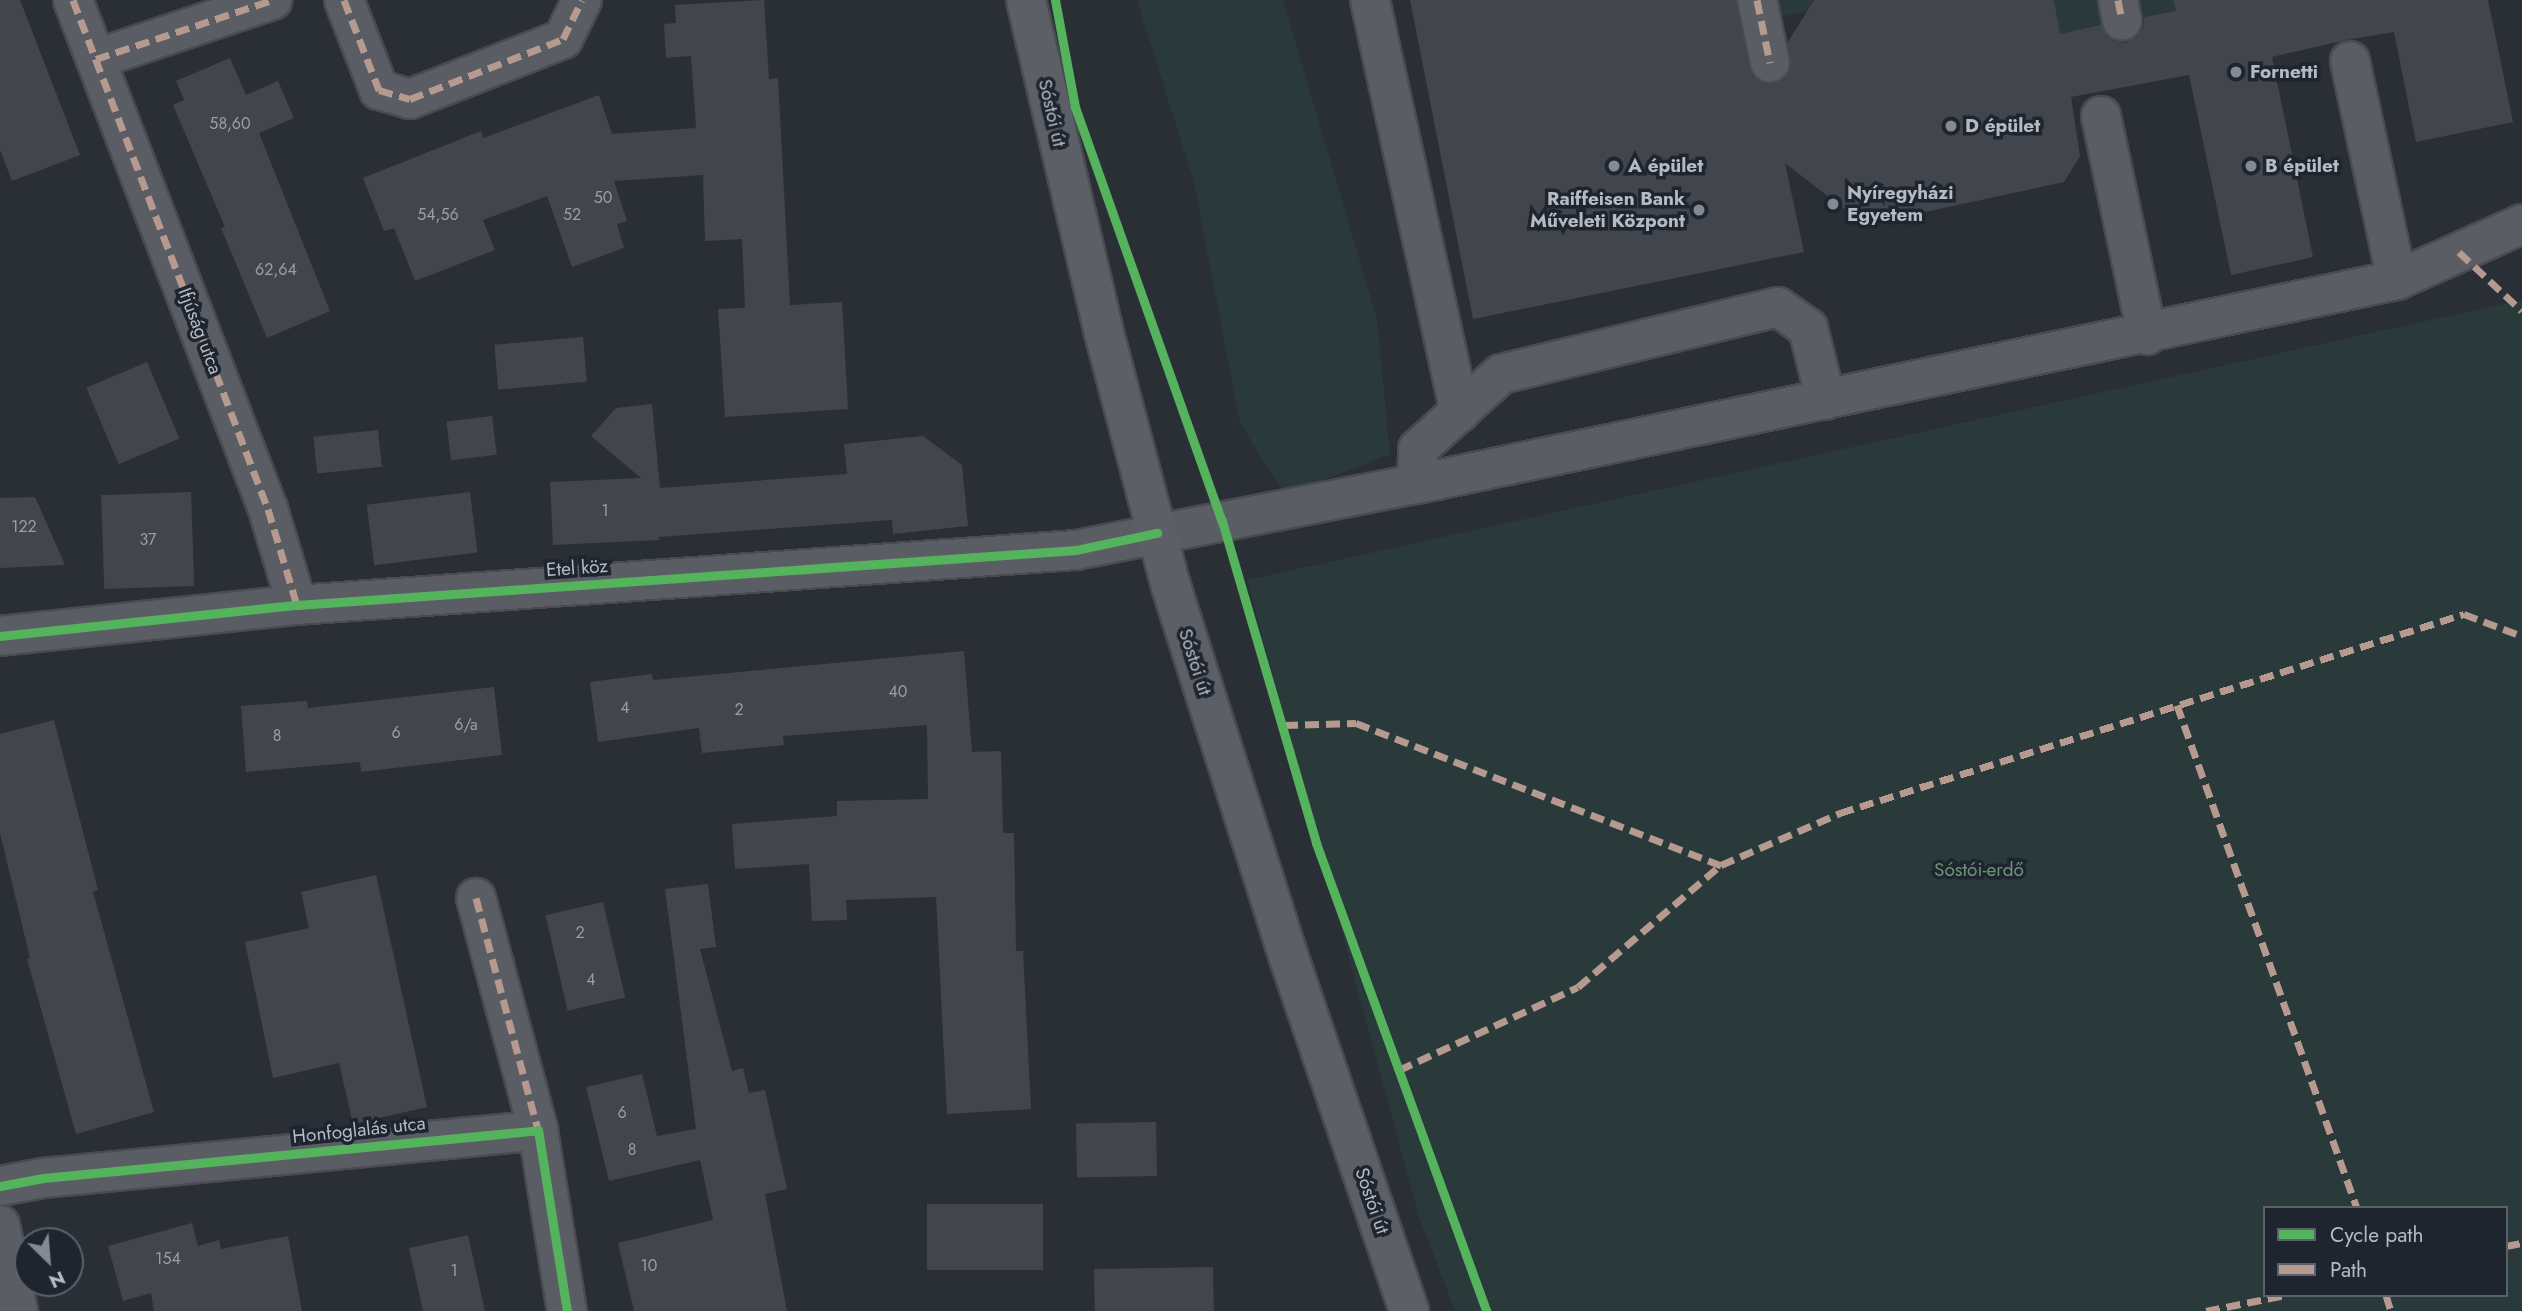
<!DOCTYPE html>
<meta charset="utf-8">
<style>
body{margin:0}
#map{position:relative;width:2522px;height:1311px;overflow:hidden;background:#2a2f35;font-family:Jost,sans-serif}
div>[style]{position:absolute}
.green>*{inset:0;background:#2a3a3b}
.building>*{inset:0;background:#42464c;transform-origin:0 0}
.roads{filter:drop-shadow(2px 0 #484b50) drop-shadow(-2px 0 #484b50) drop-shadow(0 2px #484b50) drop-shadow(0 -2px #484b50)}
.minor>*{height:38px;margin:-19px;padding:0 19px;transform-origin:19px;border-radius:19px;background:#5a5d63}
.major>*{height:38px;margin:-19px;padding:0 19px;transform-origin:19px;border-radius:19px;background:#5c5f65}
.quiet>*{height:7px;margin-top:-3.5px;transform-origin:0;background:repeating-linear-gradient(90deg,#b69a8f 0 14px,transparent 0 21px)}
.cycleway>*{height:9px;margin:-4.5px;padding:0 4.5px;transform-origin:4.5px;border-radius:4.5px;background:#56b35d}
.dots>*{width:19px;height:19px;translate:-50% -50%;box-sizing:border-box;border:4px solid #1e252f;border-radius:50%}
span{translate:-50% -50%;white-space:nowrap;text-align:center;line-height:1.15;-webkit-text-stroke:7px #1e252f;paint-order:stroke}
.number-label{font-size:16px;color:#989ea7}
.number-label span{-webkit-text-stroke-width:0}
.poi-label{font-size:19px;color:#b4bbc5;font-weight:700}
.left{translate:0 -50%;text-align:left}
.right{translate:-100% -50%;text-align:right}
.street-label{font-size:19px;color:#b4bbc5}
.park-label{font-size:19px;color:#6e9477}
.legend{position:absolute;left:2263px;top:1206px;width:245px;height:91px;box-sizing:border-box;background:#1e252f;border:2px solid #5a616b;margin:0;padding:9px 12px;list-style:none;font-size:21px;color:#b4bbc5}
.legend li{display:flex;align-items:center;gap:14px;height:35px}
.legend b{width:35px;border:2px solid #5a616b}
.north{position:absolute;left:14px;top:1227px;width:70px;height:70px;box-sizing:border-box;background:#1e252f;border:2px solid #5a616b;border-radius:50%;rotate:155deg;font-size:19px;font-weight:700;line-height:28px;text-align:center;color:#b4bbc5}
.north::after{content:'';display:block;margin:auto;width:24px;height:32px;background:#848a93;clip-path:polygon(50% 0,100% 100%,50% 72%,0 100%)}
</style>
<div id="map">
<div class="green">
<i style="clip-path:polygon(1137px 0,1283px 0,1377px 319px,1390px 454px,1285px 495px,1240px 423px,1194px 182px)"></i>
<i style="clip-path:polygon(1751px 0,1814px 0,1806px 12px,1755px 21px)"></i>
<i style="clip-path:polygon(2054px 0,2173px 0,2176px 11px,2060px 34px)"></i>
<i style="clip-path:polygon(evenodd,2522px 300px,2522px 1311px,1455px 1311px,1419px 1217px,1247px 580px,2522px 300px,2265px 1208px,2506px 1208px,2506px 1295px,2265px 1295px,2265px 1208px)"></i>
</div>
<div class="building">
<i style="clip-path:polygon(0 0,20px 0,80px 155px,12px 181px,0 150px)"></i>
<i style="clip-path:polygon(764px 0,769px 79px,778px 78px,790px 305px,842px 302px,848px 409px,725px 417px,718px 309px,745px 308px,742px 239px,705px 241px,703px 175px,614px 181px,627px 221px,617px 224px,624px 248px,572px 267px,547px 196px,483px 220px,495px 250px,415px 281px,394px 228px,384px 231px,363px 178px,481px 131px,483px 138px,599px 95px,612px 134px,696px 128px,691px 56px,666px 58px,664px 24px,676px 23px,675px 5px)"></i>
<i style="clip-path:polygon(1410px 0,1736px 0,1749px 68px,1753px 77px,1762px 83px,1774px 84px,1784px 80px,1790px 71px,1788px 42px,1814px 0,2054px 0,2060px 34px,2101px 25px,2106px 36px,2114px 41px,2125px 43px,2137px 37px,2143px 28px,2144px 17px,2176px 11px,2173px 0,2488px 0,2513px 122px,2416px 142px,2394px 32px,2346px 40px,2272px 57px,2313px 257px,2231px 275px,2189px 75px,2071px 97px,2080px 156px,2064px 182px,1865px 225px,1785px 163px,1804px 252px,1473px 319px)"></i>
<i style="clip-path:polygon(230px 58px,246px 95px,278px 81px,294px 118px,259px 133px,330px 311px,267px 338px,221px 228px,225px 227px,173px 105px,184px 100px,176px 81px)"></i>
<i style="left:583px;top:337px;width:45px;height:89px;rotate:85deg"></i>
<i style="left:147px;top:362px;width:83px;height:66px;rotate:67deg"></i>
<i style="clip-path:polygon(652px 404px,660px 488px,847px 474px,844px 444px,923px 436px,962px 465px,968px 526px,893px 534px,892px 520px,659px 537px,659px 540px,553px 545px,550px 482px,641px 478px,591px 436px,616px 408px)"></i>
<i style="left:492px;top:416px;width:39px;height:46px;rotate:83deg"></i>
<i style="left:378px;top:430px;width:37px;height:65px;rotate:84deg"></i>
<i style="left:191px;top:492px;width:94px;height:90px;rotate:88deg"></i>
<i style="left:470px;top:492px;width:61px;height:104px;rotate:83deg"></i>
<i style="clip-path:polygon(35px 497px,65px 565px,0 568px,0 498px)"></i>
<i style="clip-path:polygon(964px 651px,972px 752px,1001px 751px,1003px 833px,1014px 833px,1016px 951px,1023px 951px,1031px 1109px,947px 1114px,936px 897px,846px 900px,847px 920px,812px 921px,809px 864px,735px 869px,732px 824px,837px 816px,837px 801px,928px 799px,927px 725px,783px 736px,784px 745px,702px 753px,699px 728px,598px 742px,590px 682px,652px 674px,653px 680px)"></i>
<i style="clip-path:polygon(494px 687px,502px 755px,361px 772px,360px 762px,246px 772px,241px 706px,307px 701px,308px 708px)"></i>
<i style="clip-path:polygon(54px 720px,98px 890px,93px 892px,154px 1112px,76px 1134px,27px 959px,30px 958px,0 833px,0 734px)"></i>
<i style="clip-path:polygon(376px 875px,427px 1107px,353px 1124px,339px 1063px,273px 1078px,245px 942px,309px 928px,301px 892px)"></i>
<i style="clip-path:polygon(708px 884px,716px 947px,700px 949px,732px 1071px,743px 1068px,749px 1093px,765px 1090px,787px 1189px,765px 1194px,787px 1311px,634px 1311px,618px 1243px,713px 1220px,700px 1160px,609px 1181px,586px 1087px,642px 1074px,657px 1136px,696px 1129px,665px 889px)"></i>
<i style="left:603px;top:902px;width:98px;height:59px;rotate:77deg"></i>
<i style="left:1156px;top:1122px;width:54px;height:80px;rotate:89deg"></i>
<i style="left:1043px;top:1204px;width:66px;height:116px;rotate:90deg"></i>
<i style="clip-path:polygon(192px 1223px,198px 1246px,219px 1240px,221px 1249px,288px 1236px,302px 1311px,154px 1311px,151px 1293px,123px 1301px,108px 1246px)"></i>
<i style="clip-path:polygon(468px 1235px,485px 1311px,423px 1311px,409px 1248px)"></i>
<i style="left:1213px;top:1267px;width:44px;height:119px;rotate:89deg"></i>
</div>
<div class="roads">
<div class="minor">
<i style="left:73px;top:0;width:545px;rotate:69.04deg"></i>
<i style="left:268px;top:509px;width:100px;rotate:73.2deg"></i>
<i style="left:344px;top:0;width:97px;rotate:68.7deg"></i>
<i style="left:379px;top:90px;width:32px;rotate:16deg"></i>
<i style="left:410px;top:99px;width:164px;rotate:-21.4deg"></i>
<i style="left:563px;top:39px;width:43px;rotate:-64deg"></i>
<i style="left:1370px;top:0;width:422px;rotate:77.7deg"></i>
<i style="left:1757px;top:0;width:64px;rotate:78.3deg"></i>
<i style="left:2118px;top:0;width:21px;rotate:79deg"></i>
<i style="left:96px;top:59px;width:186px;rotate:-18.5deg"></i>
<i style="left:2350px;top:61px;width:224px;rotate:77.9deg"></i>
<i style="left:2101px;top:116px;width:224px;rotate:78.1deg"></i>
<i style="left:1417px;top:484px;width:35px;rotate:-88deg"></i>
<i style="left:1418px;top:449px;width:112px;rotate:-42.1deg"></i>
<i style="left:1501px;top:374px;width:285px;rotate:-13.6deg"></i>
<i style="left:1778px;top:307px;width:37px;rotate:35deg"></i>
<i style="left:1808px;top:328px;width:74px;rotate:76deg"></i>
<i style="left:0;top:636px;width:299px;rotate:-6deg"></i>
<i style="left:297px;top:605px;width:781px;rotate:-4.04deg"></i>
<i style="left:1076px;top:550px;width:347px;rotate:-11deg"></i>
<i style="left:1417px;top:484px;width:1001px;rotate:-11.76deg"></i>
<i style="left:2397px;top:280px;width:137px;rotate:-24.1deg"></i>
<i style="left:476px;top:898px;width:240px;rotate:75deg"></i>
<i style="left:0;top:1186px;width:44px;rotate:-10.5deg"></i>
<i style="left:43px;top:1178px;width:497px;rotate:-5.5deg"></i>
<i style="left:538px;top:1130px;width:183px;rotate:80.9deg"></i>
<i style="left:0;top:1225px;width:88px;rotate:78.2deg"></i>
</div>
<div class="major">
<i style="left:1026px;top:0;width:338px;rotate:76.8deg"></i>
<i style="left:1103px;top:329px;width:266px;rotate:75.2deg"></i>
<i style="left:1171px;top:586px;width:387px;rotate:72.4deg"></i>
<i style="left:1288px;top:955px;width:376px;rotate:71.2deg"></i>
</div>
</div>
<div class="quiet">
<i style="left:73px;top:0;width:545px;rotate:69.04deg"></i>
<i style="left:268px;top:509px;width:100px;rotate:73.2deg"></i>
<i style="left:344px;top:0;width:97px;rotate:68.7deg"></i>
<i style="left:379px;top:90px;width:32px;rotate:16deg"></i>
<i style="left:410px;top:99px;width:164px;rotate:-21.4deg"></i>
<i style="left:563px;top:39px;width:43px;rotate:-64deg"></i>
<i style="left:1757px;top:0;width:64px;rotate:78.3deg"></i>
<i style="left:2118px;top:0;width:21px;rotate:79deg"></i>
<i style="left:96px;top:59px;width:186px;rotate:-18.5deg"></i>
<i style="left:2459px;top:252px;width:86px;rotate:43.1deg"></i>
<i style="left:2177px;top:705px;width:534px;rotate:70.31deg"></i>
<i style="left:1284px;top:725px;width:72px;rotate:-1.6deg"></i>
<i style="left:1356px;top:723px;width:392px;rotate:21.3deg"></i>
<i style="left:476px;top:898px;width:240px;rotate:75deg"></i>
<i style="left:1399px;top:1070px;width:197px;rotate:-24.9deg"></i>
<i style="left:1578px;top:987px;width:188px;rotate:-40.5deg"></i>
<i style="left:1721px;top:865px;width:130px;rotate:-23.6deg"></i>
<i style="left:1840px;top:813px;width:655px;rotate:-17.69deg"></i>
<i style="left:2464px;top:614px;width:62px;rotate:20.8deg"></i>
<i style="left:2506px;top:1246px;width:16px;rotate:-11deg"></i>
<i style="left:2386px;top:1295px;width:17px;rotate:73deg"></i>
<i style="left:2206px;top:1311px;width:81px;rotate:-11.4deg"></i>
</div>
<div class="cycleway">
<i style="left:1055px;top:0;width:109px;rotate:79.4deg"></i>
<i style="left:1075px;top:107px;width:439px;rotate:70.5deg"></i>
<i style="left:1222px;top:521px;width:335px;rotate:73.7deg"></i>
<i style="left:1316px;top:843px;width:498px;rotate:70deg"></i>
<i style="left:0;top:636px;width:299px;rotate:-6deg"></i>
<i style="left:297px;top:605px;width:781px;rotate:-4.04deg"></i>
<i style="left:1076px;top:550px;width:83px;rotate:-11.9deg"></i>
<i style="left:0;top:1186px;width:44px;rotate:-10.5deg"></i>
<i style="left:43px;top:1178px;width:497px;rotate:-5.5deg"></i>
<i style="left:538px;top:1130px;width:183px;rotate:80.9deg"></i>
</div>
<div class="dots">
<i style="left:2236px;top:72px;background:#848a93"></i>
<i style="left:1951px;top:126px;background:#848a93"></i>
<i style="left:1614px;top:166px;background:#848a93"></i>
<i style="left:2251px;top:166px;background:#848a93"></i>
<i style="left:1833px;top:204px;background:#848a93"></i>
<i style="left:1699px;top:210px;background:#848a93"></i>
</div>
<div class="number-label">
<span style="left:230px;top:124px">58,60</span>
<span style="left:603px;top:198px">50</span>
<span style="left:438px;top:215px">54,56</span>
<span style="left:572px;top:215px">52</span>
<span style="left:276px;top:270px">62,64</span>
<span style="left:605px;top:511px">1</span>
<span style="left:24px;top:527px">122</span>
<span style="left:148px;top:540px">37</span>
<span style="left:898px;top:692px">40</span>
<span style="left:625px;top:708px">4</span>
<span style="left:739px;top:710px">2</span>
<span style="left:466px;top:725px">6/a</span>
<span style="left:396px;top:733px">6</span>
<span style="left:277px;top:736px">8</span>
<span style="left:580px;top:933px">2</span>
<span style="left:591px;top:980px">4</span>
<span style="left:622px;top:1113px">6</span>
<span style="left:632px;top:1150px">8</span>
<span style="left:168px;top:1259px">154</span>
<span style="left:649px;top:1266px">10</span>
<span style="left:454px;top:1271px">1</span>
</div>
<div class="poi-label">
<span class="left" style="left:2250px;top:72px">Fornetti</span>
<span class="left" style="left:1965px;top:126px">D épület</span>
<span class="left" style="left:1628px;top:166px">A épület</span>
<span class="left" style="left:2265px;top:166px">B épület</span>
<span class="left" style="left:1847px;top:204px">Nyíregyházi<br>Egyetem</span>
<span class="right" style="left:1685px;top:210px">Raiffeisen Bank<br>Műveleti Központ</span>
</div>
<div class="street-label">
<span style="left:1052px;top:113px;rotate:77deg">Sóstói út</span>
<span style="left:200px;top:331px;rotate:69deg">Ifjúság utca</span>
<span style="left:577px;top:568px;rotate:-4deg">Etel köz</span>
<span style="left:1195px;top:662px;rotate:72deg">Sóstói út</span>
<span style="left:359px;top:1130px;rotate:-6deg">Honfoglalás utca</span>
<span style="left:1372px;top:1201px;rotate:71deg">Sóstói út</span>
</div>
<div class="park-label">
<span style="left:1979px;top:870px">Sóstói-erdő</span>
</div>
<ul class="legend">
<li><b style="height:9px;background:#56b35d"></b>Cycle path</li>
<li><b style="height:9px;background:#b69a8f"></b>Path</li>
</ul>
<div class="north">N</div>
</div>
